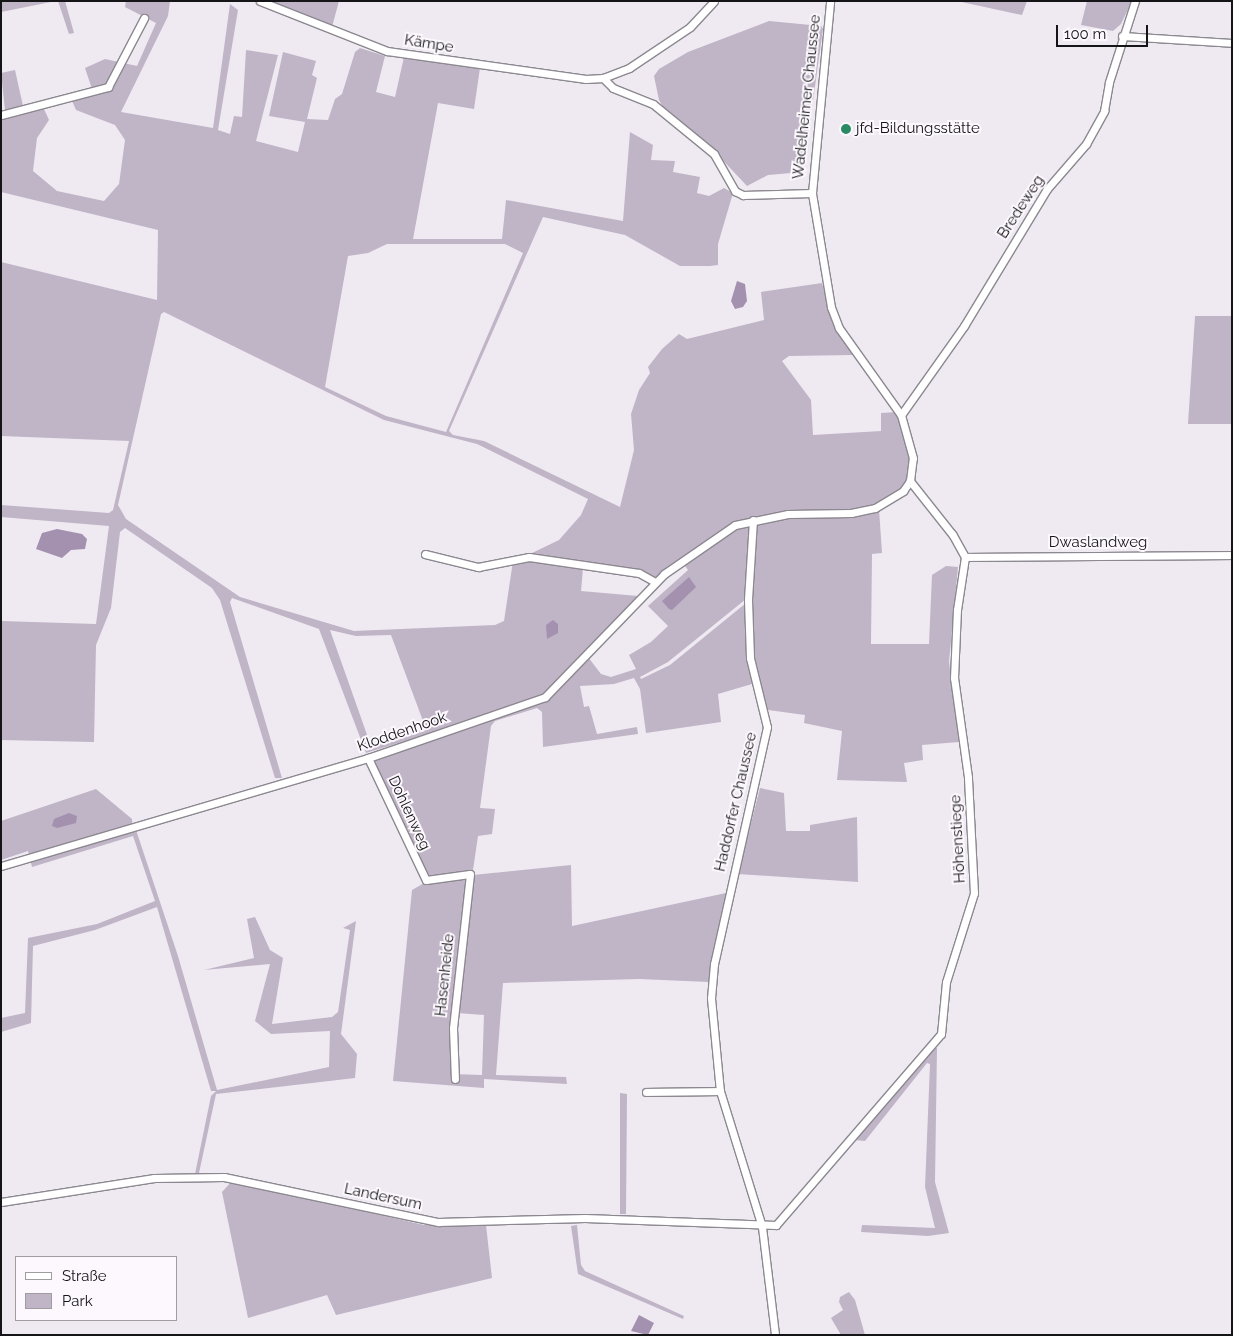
<!DOCTYPE html>
<meta charset="utf-8">
<style>
body{margin:0}
#map{position:relative;width:1233px;height:1336px;overflow:hidden;background:#efeaf2;font-family:Raleway,sans-serif}
div>[style]{position:absolute}
.green>*{inset:0;background:#c0b4c7}
.water>*{inset:0;background:#a490af}
.roads{filter:drop-shadow(1px 0 #8c888f) drop-shadow(-1px 0 #8c888f) drop-shadow(0 1px #8c888f) drop-shadow(0 -1px #8c888f)}
.street>*{height:7px;margin:-3.5px;padding:0 3.5px;transform-origin:3.5px;border-radius:3.5px;background:#fff}
.dots>*{width:14px;height:14px;translate:-50% -50%;box-sizing:border-box;border:2px solid #fcf8fe;border-radius:50%}
span{translate:-50% -50%;white-space:nowrap;text-align:center;line-height:1.15;-webkit-text-stroke:4px #fcf8fe;paint-order:stroke}
.street-label{font-size:15px;color:#151416}
.poi-label{font-size:15px;color:#151416}
.left{translate:0 -50%;text-align:left}
.frame{position:absolute;inset:0;border:2px solid #151416;pointer-events:none}
.legend{position:absolute;left:15px;top:1256px;width:162px;height:65px;box-sizing:border-box;background:#fcf8fe;border:1px solid #a09da1;margin:0;padding:6px 9px;list-style:none;font-size:15px;color:#151416}
.legend li{display:flex;align-items:center;gap:10px;height:25px}
.legend b{width:25px;border:1px solid #a09da1}
.scale{position:absolute;left:1056px;top:25px;width:92px;height:22px;box-sizing:border-box;border:2px solid #151416;border-top:0;padding-left:6px;font-size:15px;line-height:18px;white-space:nowrap;color:#151416;-webkit-text-stroke:4px #fcf8fe;paint-order:stroke}
</style>
<div id="map">
<div class="green">
<i style="clip-path:polygon(1px 1px,56px 1px,1px 12px)"></i>
<i style="clip-path:polygon(58px 1px,65px 1px,74px 33px,69px 34px)"></i>
<i style="clip-path:polygon(evenodd,126px 1px,170px 1px,168px 16px,121px 112px,213px 128px,230px 4px,238px 10px,218px 130px,230px 134px,234px 116px,242px 117px,246px 50px,278px 55px,256px 141px,298px 152px,305px 122px,269px 116px,283px 52px,316px 61px,312px 75px,317px 78px,307px 119px,328px 120px,335px 99px,342px 94px,355px 52px,360px 48px,385px 56px,376px 92px,395px 97px,404px 57px,480px 68px,474px 109px,438px 103px,413px 239px,502px 239px,506px 200px,623px 221px,630px 132px,653px 145px,651px 160px,675px 161px,673px 172px,700px 177px,697px 193px,709px 196px,724px 188px,733px 193px,718px 244px,718px 265px,710px 266px,680px 266px,625px 235px,543px 217px,449px 431px,453px 435px,484px 441px,620px 507px,634px 450px,631px 414px,639px 390px,650px 373px,648px 367px,662px 349px,679px 334px,687px 339px,764px 320px,761px 292px,822px 283px,835px 329px,853px 355px,789px 356px,782px 361px,811px 400px,813px 435px,881px 431px,881px 413px,897px 412px,910px 456px,908px 480px,895px 496px,874px 506px,852px 510px,788px 512px,734px 523px,654px 579px,641px 571px,614px 566px,530px 554px,559px 540px,581px 515px,588px 499px,477px 444px,384px 420px,164px 312px,161px 314px,118px 505px,126px 519px,240px 597px,354px 631px,495px 625px,504px 621px,513px 561px,530px 559px,583px 568px,581px 591px,638px 596px,585px 653px,601px 674px,611px 677px,636px 669px,629px 655px,651px 642px,668px 626px,648px 606px,688px 570px,683px 563px,707px 544px,736px 527px,789px 515px,853px 514px,879px 509px,882px 553px,872px 554px,871px 644px,929px 644px,932px 575px,946px 566px,958px 567px,949px 662px,959px 742px,922px 745px,923px 760px,904px 763px,907px 782px,837px 780px,842px 731px,804px 723px,805px 715px,768px 710px,752px 659px,750px 599px,746px 599px,668px 662px,640px 677px,641px 679px,670px 665px,746px 603px,752px 684px,718px 694px,721px 722px,646px 733px,640px 689px,634px 678px,614px 684px,580px 686px,584px 707px,589px 706px,597px 734px,637px 727px,638px 734px,543px 747px,542px 712px,537px 708px,495px 721px,491px 726px,480px 808px,495px 809px,492px 834px,478px 836px,473px 870px,426px 877px,370px 759px,482px 722px,483px 717px,366px 753px,319px 629px,232px 598px,230px 602px,282px 778px,275px 778px,220px 600px,212px 588px,125px 528px,120px 532px,111px 608px,96px 645px,94px 742px,1px 740px,1px 621px,96px 624px,109px 526px,1px 517px,1px 505px,109px 513px,113px 510px,129px 441px,1px 436px,1px 262px,157px 300px,158px 230px,1px 192px,1px 109px,3px 111px,44px 109px,49px 120px,37px 138px,33px 171px,57px 191px,104px 201px,119px 184px,125px 140px,115px 125px,76px 110px,72px 101px,92px 89px,85px 68px,105px 59px,137px 66px,156px 23px,125px 7px,126px 1px,387px 244px,505px 244px,523px 253px,446px 432px,386px 416px,325px 387px,348px 256px,368px 253px,387px 244px,126px 1px,330px 630px,356px 636px,391px 635px,426px 729px,371px 746px,330px 630px)"></i>
<i style="clip-path:polygon(269px 1px,339px 1px,332px 27px)"></i>
<i style="clip-path:polygon(957px 1px,1027px 1px,1022px 15px)"></i>
<i style="clip-path:polygon(1087px 1px,1132px 1px,1121px 24px,1113px 31px,1081px 25px)"></i>
<i style="clip-path:polygon(769px 21px,821px 26px,823px 29px,807px 144px,791px 173px,768px 175px,747px 186px,716px 153px,665px 111px,659px 100px,654px 76px,659px 69px,688px 52px)"></i>
<i style="clip-path:polygon(15px 70px,23px 106px,5px 110px,1px 73px)"></i>
<i style="clip-path:polygon(1195px 316px,1232px 316px,1232px 424px,1188px 424px)"></i>
<i style="clip-path:polygon(760px 788px,784px 793px,786px 831px,810px 831px,810px 825px,857px 817px,858px 882px,738px 874px)"></i>
<i style="clip-path:polygon(96px 789px,132px 819px,133px 831px,136px 830px,178px 956px,217px 1090px,329px 1067px,330px 1031px,271px 1034px,255px 1021px,270px 964px,204px 970px,254px 958px,247px 919px,255px 917px,270px 950px,283px 958px,272px 1024px,332px 1017px,338px 1012px,350px 930px,343px 928px,356px 921px,341px 1034px,357px 1054px,355px 1078px,216px 1094px,199px 1173px,195px 1174px,211px 1096px,216px 1091px,211px 1091px,157px 907px,95px 930px,33px 946px,31px 1023px,1px 1032px,1px 1018px,25px 1013px,28px 938px,97px 924px,155px 901px,133px 836px,32px 867px,28px 851px,1px 860px,1px 821px)"></i>
<i style="clip-path:polygon(571px 865px,572px 926px,726px 893px,709px 982px,639px 979px,503px 983px,496px 1075px,566px 1077px,567px 1084px,484px 1079px,484px 1088px,393px 1081px,412px 890px,426px 882px,468px 876px,451px 1042px,451px 1074px,482px 1075px,484px 1015px,457px 1013px,473px 875px)"></i>
<i style="clip-path:polygon(933px 1048px,937px 1048px,935px 1182px,949px 1233px,928px 1236px,861px 1232px,862px 1225px,935px 1228px,925px 1187px,930px 1064px,927px 1063px,865px 1141px,854px 1140px)"></i>
<i style="clip-path:polygon(620px 1093px,627px 1094px,626px 1214px,620px 1214px)"></i>
<i style="clip-path:polygon(232px 1181px,424px 1225px,486px 1225px,492px 1278px,336px 1315px,327px 1295px,248px 1318px,222px 1192px)"></i>
<i style="clip-path:polygon(577px 1225px,581px 1265px,585px 1271px,684px 1316px,683px 1319px,578px 1274px,571px 1226px)"></i>
<i style="clip-path:polygon(849px 1292px,855px 1300px,865px 1335px,841px 1335px,831px 1318px,843px 1310px,839px 1302px,840px 1297px)"></i>
</div>
<div class="water">
<i style="clip-path:polygon(737px 281px,745px 284px,747px 301px,743px 307px,735px 309px,731px 301px)"></i>
<i style="clip-path:polygon(57px 529px,82px 534px,87px 539px,85px 549px,71px 550px,62px 558px,36px 549px,42px 533px)"></i>
<i style="clip-path:polygon(689px 577px,696px 587px,672px 610px,669px 609px,662px 601px)"></i>
<i style="clip-path:polygon(553px 620px,558px 624px,558px 633px,547px 639px,546px 625px)"></i>
<i style="clip-path:polygon(69px 813px,77px 816px,76px 823px,57px 828px,52px 826px,54px 819px)"></i>
<i style="clip-path:polygon(639px 1315px,654px 1323px,648px 1335px,631px 1331px)"></i>
</div>
<div class="roads">
<div class="street">
<i style="left:260px;top:1px;width:136px;rotate:21.5deg"></i>
<i style="left:387px;top:51px;width:201px;rotate:8deg"></i>
<i style="left:586px;top:79px;width:17px;rotate:-3deg"></i>
<i style="left:603px;top:78px;width:28px;rotate:-21deg"></i>
<i style="left:629px;top:68px;width:73px;rotate:-33.9deg"></i>
<i style="left:690px;top:27px;width:35px;rotate:-47deg"></i>
<i style="left:1122px;top:36px;width:110px;rotate:3.6deg"></i>
<i style="left:603px;top:78px;width:14px;rotate:45deg"></i>
<i style="left:613px;top:88px;width:43px;rotate:21.8deg"></i>
<i style="left:653px;top:104px;width:79px;rotate:39.3deg"></i>
<i style="left:714px;top:154px;width:43px;rotate:60.4deg"></i>
<i style="left:735px;top:191px;width:9px;rotate:27deg"></i>
<i style="left:743px;top:195px;width:69px;rotate:-1.7deg"></i>
<i style="left:1px;top:115px;width:111px;rotate:-14.7deg"></i>
<i style="left:108px;top:87px;width:78px;rotate:-62.4deg"></i>
<i style="left:901px;top:415px;width:109px;rotate:-54.7deg"></i>
<i style="left:964px;top:326px;width:160px;rotate:-58.8deg"></i>
<i style="left:1047px;top:189px;width:60px;rotate:-49.1deg"></i>
<i style="left:1086px;top:144px;width:38px;rotate:-61deg"></i>
<i style="left:1104px;top:111px;width:29px;rotate:-80deg"></i>
<i style="left:1109px;top:82px;width:85px;rotate:-72.2deg"></i>
<i style="left:753px;top:520px;width:80px;rotate:93.6deg"></i>
<i style="left:748px;top:600px;width:58px;rotate:88deg"></i>
<i style="left:750px;top:658px;width:71px;rotate:76.2deg"></i>
<i style="left:767px;top:727px;width:243px;rotate:102.6deg"></i>
<i style="left:714px;top:964px;width:34px;rotate:95deg"></i>
<i style="left:711px;top:998px;width:93px;rotate:84.5deg"></i>
<i style="left:720px;top:1091px;width:142px;rotate:72.8deg"></i>
<i style="left:762px;top:1227px;width:109px;rotate:83.1deg"></i>
<i style="left:425px;top:554px;width:55px;rotate:13.8deg"></i>
<i style="left:478px;top:567px;width:52px;rotate:-11.1deg"></i>
<i style="left:529px;top:557px;width:111px;rotate:8.3deg"></i>
<i style="left:639px;top:573px;width:18px;rotate:29deg"></i>
<i style="left:965px;top:557px;width:267px;rotate:-0.4deg"></i>
<i style="left:368px;top:758px;width:135px;rotate:64.6deg"></i>
<i style="left:426px;top:880px;width:44px;rotate:-7.8deg"></i>
<i style="left:470px;top:874px;width:155px;rotate:96.3deg"></i>
<i style="left:453px;top:1028px;width:51px;rotate:87.8deg"></i>
<i style="left:1px;top:866px;width:383px;rotate:-16.4deg"></i>
<i style="left:368px;top:758px;width:187px;rotate:-19deg"></i>
<i style="left:545px;top:697px;width:171px;rotate:-45.9deg"></i>
<i style="left:664px;top:574px;width:86px;rotate:-34.6deg"></i>
<i style="left:735px;top:525px;width:54px;rotate:-11.7deg"></i>
<i style="left:788px;top:514px;width:63px;rotate:-0.9deg"></i>
<i style="left:851px;top:513px;width:25px;rotate:-12deg"></i>
<i style="left:875px;top:508px;width:33px;rotate:-31deg"></i>
<i style="left:903px;top:491px;width:12px;rotate:-55deg"></i>
<i style="left:910px;top:481px;width:23px;rotate:-83deg"></i>
<i style="left:913px;top:458px;width:45px;rotate:-105.6deg"></i>
<i style="left:901px;top:415px;width:107px;rotate:-125.5deg"></i>
<i style="left:839px;top:328px;width:22px;rotate:-111deg"></i>
<i style="left:831px;top:307px;width:116px;rotate:-99.5deg"></i>
<i style="left:812px;top:193px;width:193px;rotate:-84.6deg"></i>
<i style="left:646px;top:1092px;width:74px;rotate:-0.8deg"></i>
<i style="left:1px;top:1202px;width:155px;rotate:-8.9deg"></i>
<i style="left:154px;top:1178px;width:70px;rotate:-0.8deg"></i>
<i style="left:224px;top:1177px;width:219px;rotate:11.9deg"></i>
<i style="left:438px;top:1222px;width:147px;rotate:-1.6deg"></i>
<i style="left:585px;top:1218px;width:191px;rotate:2.1deg"></i>
<i style="left:776px;top:1225px;width:252px;rotate:-49.2deg"></i>
<i style="left:941px;top:1034px;width:52px;rotate:-84.5deg"></i>
<i style="left:946px;top:982px;width:93px;rotate:-72.5deg"></i>
<i style="left:974px;top:893px;width:116px;rotate:-93deg"></i>
<i style="left:968px;top:777px;width:100px;rotate:-98deg"></i>
<i style="left:954px;top:678px;width:68px;rotate:-87.5deg"></i>
<i style="left:957px;top:610px;width:54px;rotate:-81.4deg"></i>
<i style="left:965px;top:557px;width:26px;rotate:-119deg"></i>
<i style="left:952px;top:534px;width:68px;rotate:-128.4deg"></i>
</div>
</div>
<div class="dots">
<i style="left:846px;top:129px;background:#298a64"></i>
</div>
<div class="street-label">
<span style="left:429px;top:44px;rotate:9deg">Kämpe</span>
<span style="left:807px;top:97px;rotate:-84deg">Wadelheimer Chaussee</span>
<span style="left:1021px;top:207px;rotate:-57deg">Bredeweg</span>
<span style="left:1098px;top:543px">Dwaslandweg</span>
<span style="left:402px;top:732px;rotate:-19deg">Kloddenhook</span>
<span style="left:736px;top:802px;rotate:-77deg">Haddorfer Chaussee</span>
<span style="left:409px;top:813px;rotate:65deg">Dohlenweg</span>
<span style="left:958px;top:839px;rotate:-93deg">Höhenstiege</span>
<span style="left:445px;top:975px;rotate:-84deg">Hasenheide</span>
<span style="left:383px;top:1197px;rotate:12deg">Landersum</span>
</div>
<div class="poi-label">
<span class="left" style="left:856px;top:129px">jfd-Bildungsstätte</span>
</div>
<div class="frame"></div>
<ul class="legend">
<li><b style="height:6px;background:#fff"></b>Straße</li>
<li><b style="height:14px;background:#c0b4c7"></b>Park</li>
</ul>
<div class="scale">100 m</div>
</div>
